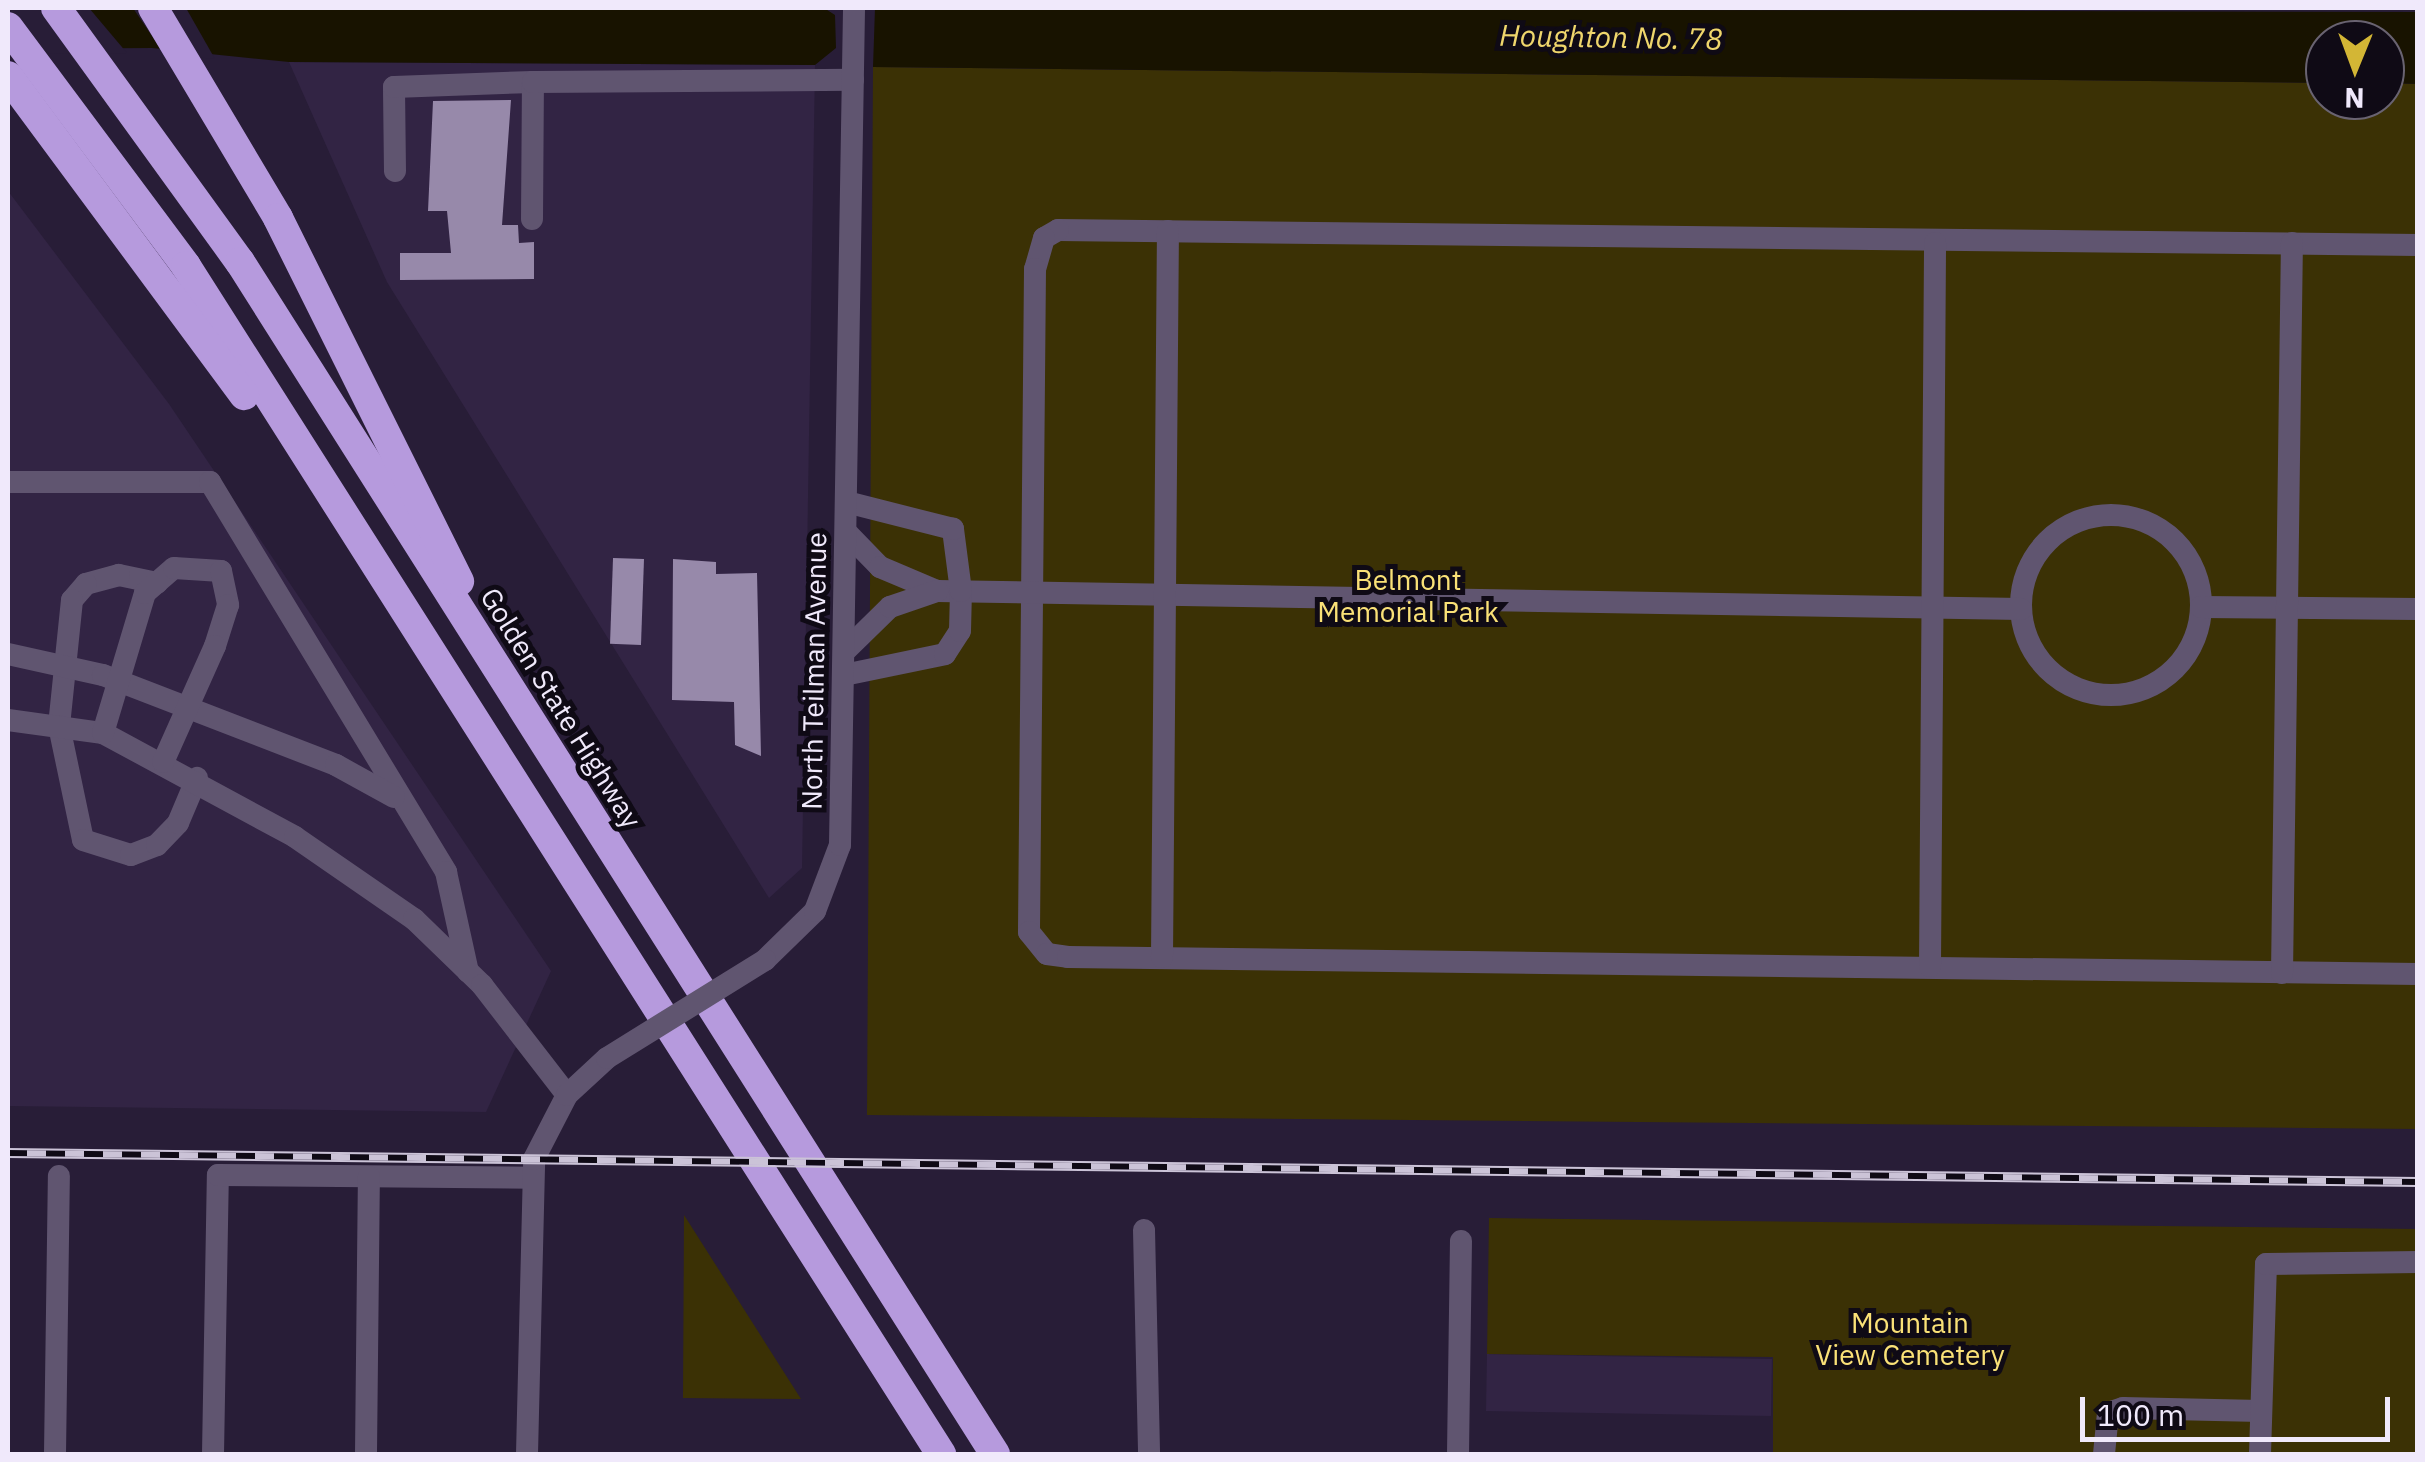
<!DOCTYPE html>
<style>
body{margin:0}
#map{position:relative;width:2425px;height:1462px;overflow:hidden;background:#281d37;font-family:"IBM Plex Sans",sans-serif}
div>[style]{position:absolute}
.built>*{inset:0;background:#322444;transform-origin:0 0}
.green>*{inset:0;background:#3b3105}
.water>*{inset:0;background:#181300}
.pier>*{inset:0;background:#281d37}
.building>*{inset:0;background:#9789aa;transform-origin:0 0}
.minor>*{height:22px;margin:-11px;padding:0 11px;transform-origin:11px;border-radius:11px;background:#605570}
.minor>.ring{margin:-11px;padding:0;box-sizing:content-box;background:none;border:22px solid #605570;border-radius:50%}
.highway>*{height:30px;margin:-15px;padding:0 15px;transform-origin:15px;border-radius:15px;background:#b69add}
.rail>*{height:10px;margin-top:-5px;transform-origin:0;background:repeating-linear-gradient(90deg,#0f0a15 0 19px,#cbc3d7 0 38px);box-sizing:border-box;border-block:2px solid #cbc3d7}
.minor-bridge>*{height:22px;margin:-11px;padding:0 11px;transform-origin:11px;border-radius:11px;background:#605570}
span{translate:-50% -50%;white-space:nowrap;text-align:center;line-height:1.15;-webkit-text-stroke:10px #0f0a15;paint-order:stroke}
.park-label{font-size:28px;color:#fae177}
.street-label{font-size:28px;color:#f0e9fb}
.water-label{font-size:30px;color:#efd66c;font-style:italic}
.frame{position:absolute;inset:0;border:10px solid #f0e9fb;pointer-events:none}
.north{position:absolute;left:2305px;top:20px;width:100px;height:100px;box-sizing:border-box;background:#0f0a15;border:2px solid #696371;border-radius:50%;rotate:181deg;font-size:28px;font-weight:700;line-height:40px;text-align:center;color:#f0e9fb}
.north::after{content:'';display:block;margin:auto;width:35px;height:45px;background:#d3b635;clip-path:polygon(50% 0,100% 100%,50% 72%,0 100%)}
.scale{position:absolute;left:2080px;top:1397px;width:310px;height:45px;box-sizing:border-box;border:5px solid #f0e9fb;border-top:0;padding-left:12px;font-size:30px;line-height:35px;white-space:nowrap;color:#f0e9fb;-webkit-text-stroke:8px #0f0a15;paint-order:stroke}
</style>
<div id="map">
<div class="built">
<i style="clip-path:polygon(289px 62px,815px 65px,802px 868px,769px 898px,387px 282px)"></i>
<i style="clip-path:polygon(8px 191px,169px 404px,551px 971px,486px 1112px,8px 1106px)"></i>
<i style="left:1487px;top:1354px;width:285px;height:57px;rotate:1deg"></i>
</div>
<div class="green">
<i style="clip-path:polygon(873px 67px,2325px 83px,2325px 100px,2385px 100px,2385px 83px,2417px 84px,2417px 1129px,867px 1115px)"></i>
<i style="clip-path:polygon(684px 1215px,801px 1399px,683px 1398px)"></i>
<i style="clip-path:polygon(1489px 1218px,2417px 1229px,2417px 1454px,1773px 1454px,1773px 1357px,1487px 1354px)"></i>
</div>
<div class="water">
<i style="clip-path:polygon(8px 8px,824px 8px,835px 15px,836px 48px,815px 65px,289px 62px,152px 48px,8px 49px)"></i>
<i style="clip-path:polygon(875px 8px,2417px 12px,2418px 84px,2385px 83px,2385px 40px,2325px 40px,2325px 83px,873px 67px)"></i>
</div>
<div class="pier">
<i style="clip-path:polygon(8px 8px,89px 8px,127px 53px,8px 54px)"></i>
<i style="clip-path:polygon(133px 8px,186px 8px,215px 59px,164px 54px)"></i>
</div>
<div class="building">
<i style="clip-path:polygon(511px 100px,502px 225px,518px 225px,519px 243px,534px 242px,534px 279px,400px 280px,400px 253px,451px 253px,447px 211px,428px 211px,433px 101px)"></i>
<i style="left:644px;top:559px;width:86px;height:31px;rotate:92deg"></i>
<i style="clip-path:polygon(673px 559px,716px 562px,716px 574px,757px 573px,761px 756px,735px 745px,734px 702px,672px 700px)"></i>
</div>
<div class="minor">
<i style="left:395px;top:171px;width:84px;rotate:-90.7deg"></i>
<i style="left:394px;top:87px;width:139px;rotate:-2.1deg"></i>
<i style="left:532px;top:219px;width:137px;rotate:-89.6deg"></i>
<i style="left:533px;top:82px;width:320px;rotate:-0.4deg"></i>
<i style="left:2418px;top:245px;width:1360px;rotate:-179.37deg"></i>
<i style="left:1058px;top:230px;width:16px;rotate:150deg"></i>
<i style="left:1044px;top:238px;width:32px;rotate:106deg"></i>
<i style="left:1035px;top:269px;width:663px;rotate:90.52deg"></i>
<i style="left:1029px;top:932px;width:28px;rotate:51deg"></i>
<i style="left:1047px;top:954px;width:21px;rotate:8deg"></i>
<i style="left:1068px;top:957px;width:1350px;rotate:0.72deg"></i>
<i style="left:8px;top:482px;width:202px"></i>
<i style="left:210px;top:482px;width:456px;rotate:58.8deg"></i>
<i style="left:446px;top:872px;width:102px;rotate:77.6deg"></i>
<i class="ring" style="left:2021px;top:515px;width:158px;height:158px"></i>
<i style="left:846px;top:532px;width:49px;rotate:45.8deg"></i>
<i style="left:880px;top:567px;width:62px;rotate:22.8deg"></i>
<i style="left:937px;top:591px;width:1084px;rotate:0.95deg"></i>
<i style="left:157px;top:583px;width:39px;rotate:-168deg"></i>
<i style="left:119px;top:575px;width:34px;rotate:165deg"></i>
<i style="left:86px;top:584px;width:21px;rotate:131deg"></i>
<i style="left:72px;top:600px;width:127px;rotate:95.9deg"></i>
<i style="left:59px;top:726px;width:116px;rotate:78.1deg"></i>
<i style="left:83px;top:840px;width:50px;rotate:17.4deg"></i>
<i style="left:131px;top:855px;width:28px;rotate:-21deg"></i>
<i style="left:157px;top:845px;width:30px;rotate:-46deg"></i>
<i style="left:178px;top:823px;width:49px;rotate:-67.1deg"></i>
<i style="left:2201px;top:607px;width:217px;rotate:0.5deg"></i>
<i style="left:845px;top:651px;width:63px;rotate:-44.4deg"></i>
<i style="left:890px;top:607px;width:50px;rotate:-18.8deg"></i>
<i style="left:8px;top:654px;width:97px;rotate:12.5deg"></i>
<i style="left:103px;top:675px;width:250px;rotate:21.1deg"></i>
<i style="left:336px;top:765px;width:66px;rotate:28.9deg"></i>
<i style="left:844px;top:675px;width:103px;rotate:-11.7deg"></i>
<i style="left:945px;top:654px;width:27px;rotate:-57deg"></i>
<i style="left:960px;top:631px;width:40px;rotate:-88.6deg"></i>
<i style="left:961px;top:591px;width:63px;rotate:-97.4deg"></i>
<i style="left:953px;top:529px;width:110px;rotate:-165.8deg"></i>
<i style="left:8px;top:720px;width:96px;rotate:7.8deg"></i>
<i style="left:103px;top:733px;width:218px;rotate:28.4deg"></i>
<i style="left:295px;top:837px;width:145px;rotate:34.6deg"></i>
<i style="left:414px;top:919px;width:95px;rotate:44.1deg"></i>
<i style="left:482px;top:985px;width:139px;rotate:52.3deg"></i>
<i style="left:103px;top:733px;width:146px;rotate:-73.3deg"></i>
<i style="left:145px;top:593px;width:38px;rotate:-41deg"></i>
<i style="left:174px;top:568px;width:47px;rotate:3.7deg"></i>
<i style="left:221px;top:571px;width:35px;rotate:78deg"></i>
<i style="left:228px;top:605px;width:43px;rotate:107.6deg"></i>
<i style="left:215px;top:646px;width:127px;rotate:114.1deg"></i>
<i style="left:1162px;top:957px;width:726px;rotate:-89.53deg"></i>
<i style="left:765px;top:960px;width:70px;rotate:-44.4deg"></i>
<i style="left:815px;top:911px;width:71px;rotate:-69.3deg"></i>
<i style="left:840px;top:845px;width:837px;rotate:-89.04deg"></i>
<i style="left:1930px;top:966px;width:723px;rotate:-89.6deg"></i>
<i style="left:2282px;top:973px;width:730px;rotate:-89.22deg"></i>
<i style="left:1144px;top:1230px;width:224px;rotate:88.7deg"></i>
<i style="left:55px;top:1454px;width:278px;rotate:-89.2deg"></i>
<i style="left:213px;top:1454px;width:279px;rotate:-89deg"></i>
<i style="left:218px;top:1175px;width:314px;rotate:0.5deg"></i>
<i style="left:366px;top:1454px;width:277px;rotate:-89.4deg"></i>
<i style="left:527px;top:1454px;width:295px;rotate:-88.6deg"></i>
<i style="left:534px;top:1159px;width:72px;rotate:-62.7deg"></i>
<i style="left:567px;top:1095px;width:54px;rotate:-42.8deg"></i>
<i style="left:1458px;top:1454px;width:213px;rotate:-89.2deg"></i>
<i style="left:2104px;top:1454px;width:41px;rotate:-84.4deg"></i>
<i style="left:2108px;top:1413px;width:16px;rotate:-18deg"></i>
<i style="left:2123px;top:1408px;width:138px;rotate:1.2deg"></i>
<i style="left:2260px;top:1454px;width:190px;rotate:-88.2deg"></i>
<i style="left:2266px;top:1264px;width:152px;rotate:-0.8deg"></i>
</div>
<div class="highway">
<i style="left:56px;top:8px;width:314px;rotate:54.1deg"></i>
<i style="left:240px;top:262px;width:1411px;rotate:57.65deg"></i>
<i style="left:153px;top:8px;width:244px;rotate:59.2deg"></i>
<i style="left:278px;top:218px;width:406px;rotate:63.5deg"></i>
<i style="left:8px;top:27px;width:298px;rotate:53.3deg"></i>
<i style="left:186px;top:266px;width:1408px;rotate:57.56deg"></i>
<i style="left:8px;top:76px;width:397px;rotate:53.5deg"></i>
</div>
<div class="rail">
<i style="left:8px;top:1153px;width:2410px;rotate:0.69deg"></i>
</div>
<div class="minor-bridge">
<i style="left:607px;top:1058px;width:186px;rotate:-31.8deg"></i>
</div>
<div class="park-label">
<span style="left:1408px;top:596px">Belmont<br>Memorial Park</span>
<span style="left:1910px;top:1339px">Mountain<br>View Cemetery</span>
</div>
<div class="street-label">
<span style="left:814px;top:671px;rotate:-89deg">North Teilman Avenue</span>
<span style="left:561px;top:708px;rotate:58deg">Golden State Highway</span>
</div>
<div class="water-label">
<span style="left:1611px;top:37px;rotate:1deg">Houghton No. 78</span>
</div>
<div class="frame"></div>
<div class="north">N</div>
<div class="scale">100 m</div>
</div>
